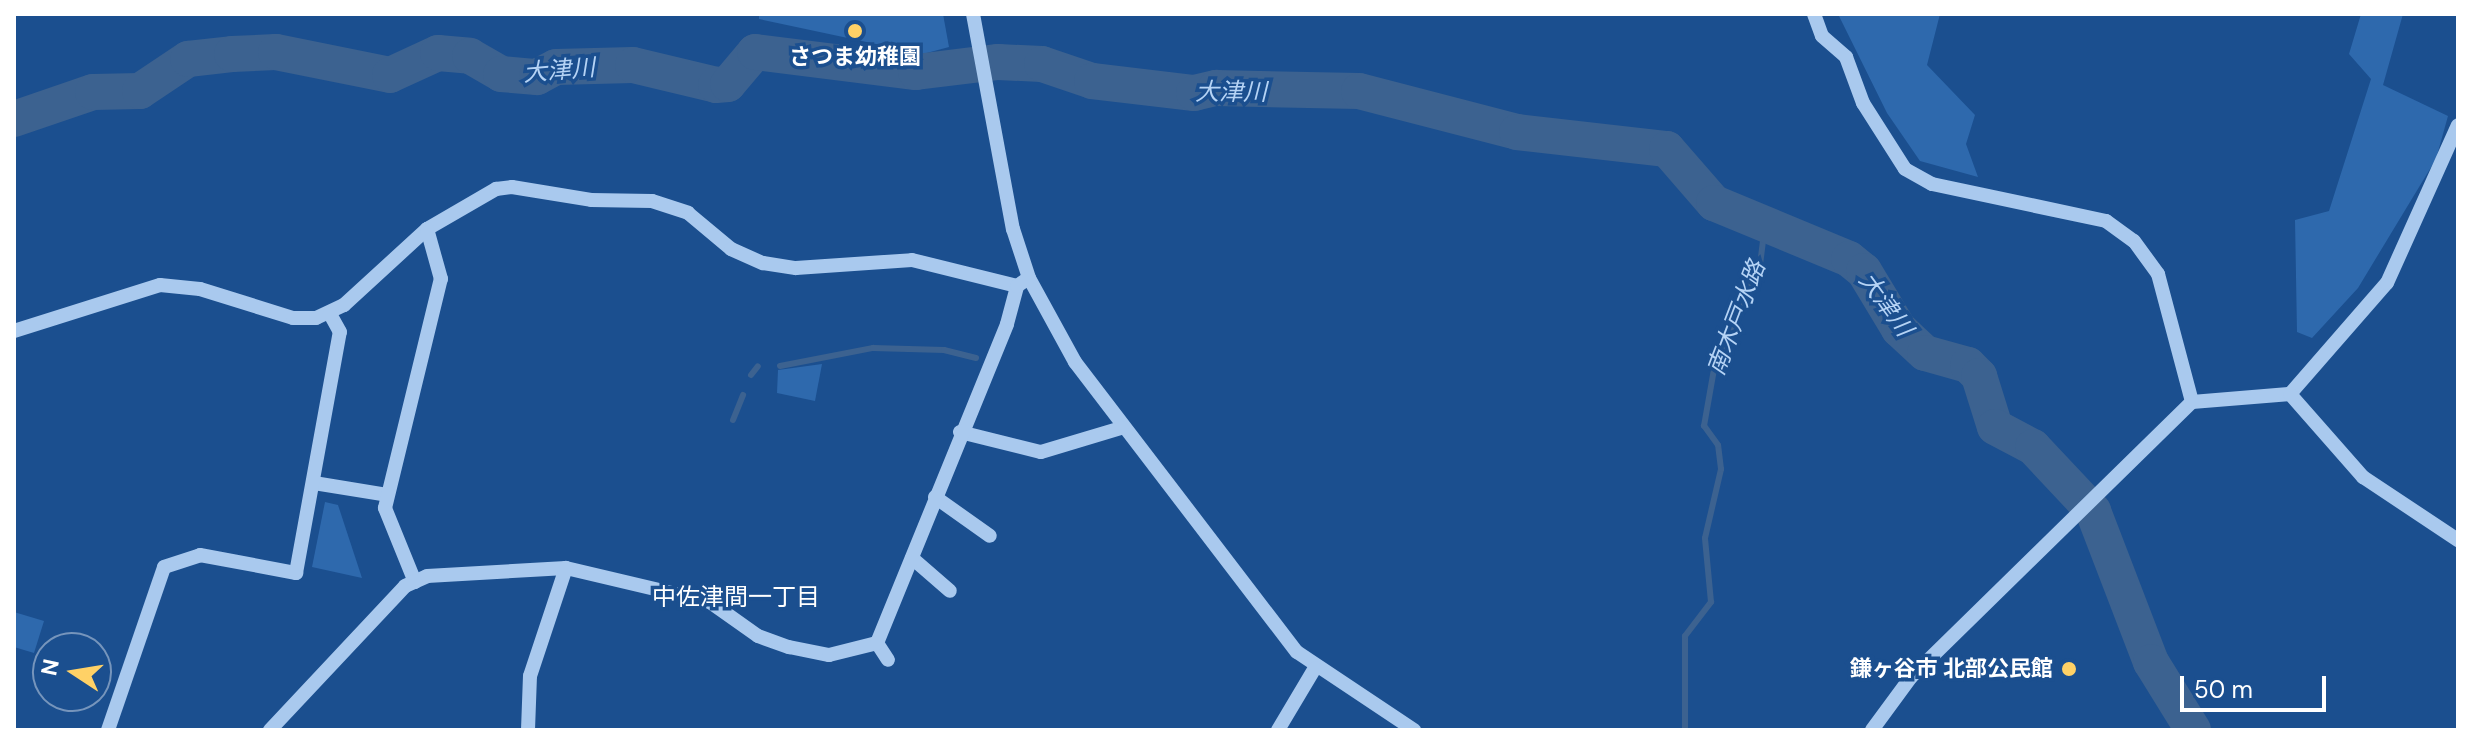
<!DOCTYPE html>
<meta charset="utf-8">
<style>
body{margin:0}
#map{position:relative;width:2472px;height:744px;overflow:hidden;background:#1b4f8f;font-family:"DM Sans","Noto Sans JP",sans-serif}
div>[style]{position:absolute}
.green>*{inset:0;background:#2e69ad}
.stream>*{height:6px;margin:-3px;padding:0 3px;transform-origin:3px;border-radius:3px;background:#3c6290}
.river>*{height:36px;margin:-18px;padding:0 18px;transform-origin:18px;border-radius:18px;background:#3c6290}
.minor>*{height:14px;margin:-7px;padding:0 7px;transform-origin:7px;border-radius:7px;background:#a9c9ee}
.dots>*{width:22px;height:22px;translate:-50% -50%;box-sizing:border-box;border:4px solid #1b4f8f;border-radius:50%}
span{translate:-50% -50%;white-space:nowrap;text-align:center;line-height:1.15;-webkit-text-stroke:7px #1b4f8f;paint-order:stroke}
.poi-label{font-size:22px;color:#fff;font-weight:700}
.right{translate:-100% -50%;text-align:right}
.water-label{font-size:24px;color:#b5d3f5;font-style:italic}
.neighbourhood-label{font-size:24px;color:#fff}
.frame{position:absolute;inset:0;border:16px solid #fff;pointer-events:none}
.north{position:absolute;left:32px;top:632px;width:80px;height:80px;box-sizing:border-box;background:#1b4f8f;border:2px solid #7695bc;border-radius:50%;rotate:282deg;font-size:22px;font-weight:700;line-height:32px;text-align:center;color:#fff}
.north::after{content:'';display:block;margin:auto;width:28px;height:36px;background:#ffd166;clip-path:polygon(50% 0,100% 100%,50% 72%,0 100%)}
.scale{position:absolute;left:2180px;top:676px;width:146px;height:36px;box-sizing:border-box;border:4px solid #fff;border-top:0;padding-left:10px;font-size:24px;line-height:28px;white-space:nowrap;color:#fff;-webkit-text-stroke:6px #1b4f8f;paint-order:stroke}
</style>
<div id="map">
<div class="green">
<i style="clip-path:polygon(759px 14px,943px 14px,949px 47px,923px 54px,759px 19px)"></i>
<i style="clip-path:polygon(1838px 14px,1940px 14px,1927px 65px,1975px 115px,1966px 144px,1978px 177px,1920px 161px,1887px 113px)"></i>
<i style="clip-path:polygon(2361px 14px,2403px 14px,2383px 85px,2448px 116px,2436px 159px,2358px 288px,2312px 338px,2297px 332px,2295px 220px,2329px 211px,2371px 79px,2349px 54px)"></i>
<i style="clip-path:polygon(822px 364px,815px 401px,777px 393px,778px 370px)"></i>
<i style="clip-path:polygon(325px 502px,338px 505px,362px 578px,312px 567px)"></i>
<i style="clip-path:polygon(14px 612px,44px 621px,34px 653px,14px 647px)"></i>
</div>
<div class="stream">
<i style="left:780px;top:366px;width:95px;rotate:-11deg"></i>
<i style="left:873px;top:348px;width:71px;rotate:1.6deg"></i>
<i style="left:944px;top:350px;width:33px;rotate:14deg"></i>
<i style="left:751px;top:375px;width:11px;rotate:-52deg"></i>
<i style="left:733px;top:420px;width:27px;rotate:-68deg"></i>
<i style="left:1685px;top:730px;width:94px;rotate:-90deg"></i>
<i style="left:1685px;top:636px;width:43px;rotate:-52.6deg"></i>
<i style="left:1711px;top:602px;width:64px;rotate:-95.4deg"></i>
<i style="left:1705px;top:538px;width:71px;rotate:-76.9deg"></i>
<i style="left:1721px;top:469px;width:24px;rotate:-97deg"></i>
<i style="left:1718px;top:445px;width:24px;rotate:-126deg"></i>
<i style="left:1704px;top:426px;width:58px;rotate:-80deg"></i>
<i style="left:1714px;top:369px;width:114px;rotate:-66.1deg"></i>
<i style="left:1760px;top:265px;width:40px;rotate:-82.9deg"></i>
</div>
<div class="river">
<i style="left:14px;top:119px;width:83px;rotate:-18.9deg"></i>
<i style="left:93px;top:92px;width:47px;rotate:-1.2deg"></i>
<i style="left:140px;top:91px;width:58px;rotate:-33.7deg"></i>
<i style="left:188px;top:59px;width:44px;rotate:-6.5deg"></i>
<i style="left:232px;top:54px;width:44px;rotate:-2.6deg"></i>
<i style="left:276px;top:52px;width:116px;rotate:11.4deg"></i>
<i style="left:390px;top:75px;width:53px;rotate:-24.6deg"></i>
<i style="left:438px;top:53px;width:32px;rotate:5deg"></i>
<i style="left:470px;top:56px;width:36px;rotate:30deg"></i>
<i style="left:501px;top:74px;width:36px;rotate:5deg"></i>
<i style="left:537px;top:77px;width:21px;rotate:-28deg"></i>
<i style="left:556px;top:67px;width:77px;rotate:-1.5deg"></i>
<i style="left:633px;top:65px;width:85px;rotate:13.5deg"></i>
<i style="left:716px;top:85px;width:12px;rotate:-5deg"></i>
<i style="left:728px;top:84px;width:42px;rotate:-49.8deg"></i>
<i style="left:755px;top:52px;width:162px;rotate:7.1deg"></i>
<i style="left:916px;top:72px;width:83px;rotate:-7deg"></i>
<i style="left:998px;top:62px;width:44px;rotate:2.6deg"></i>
<i style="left:1042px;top:64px;width:53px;rotate:18.8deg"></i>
<i style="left:1092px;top:81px;width:103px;rotate:6.7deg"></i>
<i style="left:1194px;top:93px;width:23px;rotate:-13deg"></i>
<i style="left:1216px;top:88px;width:143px;rotate:1.2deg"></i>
<i style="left:1359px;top:91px;width:163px;rotate:14.5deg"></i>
<i style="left:1517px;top:132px;width:151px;rotate:6.5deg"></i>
<i style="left:1667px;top:149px;width:72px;rotate:49deg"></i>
<i style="left:1714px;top:203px;width:146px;rotate:22.5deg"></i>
<i style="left:1849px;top:259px;width:19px;rotate:39deg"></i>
<i style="left:1864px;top:271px;width:68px;rotate:58.9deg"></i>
<i style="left:1899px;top:329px;width:35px;rotate:43deg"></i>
<i style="left:1925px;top:353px;width:45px;rotate:15.6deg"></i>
<i style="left:1968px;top:365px;width:16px;rotate:45deg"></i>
<i style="left:1979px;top:376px;width:53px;rotate:72.6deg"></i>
<i style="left:1995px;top:427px;width:43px;rotate:27.8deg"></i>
<i style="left:2033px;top:447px;width:88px;rotate:46.8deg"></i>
<i style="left:2093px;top:511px;width:162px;rotate:69deg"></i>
<i style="left:2151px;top:662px;width:80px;rotate:58.3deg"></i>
</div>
<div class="minor">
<i style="left:973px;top:14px;width:219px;rotate:79.5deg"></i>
<i style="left:1013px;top:229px;width:52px;rotate:71.9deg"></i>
<i style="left:1029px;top:278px;width:96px;rotate:61.3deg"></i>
<i style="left:1075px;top:362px;width:365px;rotate:52.6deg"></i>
<i style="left:1297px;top:652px;width:141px;rotate:33.7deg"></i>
<i style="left:1814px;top:14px;width:23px;rotate:70deg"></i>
<i style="left:1822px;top:36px;width:32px;rotate:41deg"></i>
<i style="left:1846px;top:57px;width:49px;rotate:69.7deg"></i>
<i style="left:1863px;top:103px;width:78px;rotate:57.5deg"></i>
<i style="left:1905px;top:169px;width:31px;rotate:29deg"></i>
<i style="left:1932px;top:184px;width:178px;rotate:12deg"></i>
<i style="left:2106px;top:221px;width:34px;rotate:36deg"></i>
<i style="left:2134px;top:241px;width:41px;rotate:54deg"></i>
<i style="left:2158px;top:274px;width:132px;rotate:75.1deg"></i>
<i style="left:14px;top:331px;width:153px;rotate:-17.5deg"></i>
<i style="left:160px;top:285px;width:40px;rotate:5.7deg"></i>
<i style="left:200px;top:289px;width:97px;rotate:17.3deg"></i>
<i style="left:293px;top:318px;width:23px"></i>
<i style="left:316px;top:318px;width:31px;rotate:-25deg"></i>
<i style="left:344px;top:305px;width:113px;rotate:-42.5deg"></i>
<i style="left:427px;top:229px;width:80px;rotate:-30.1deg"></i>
<i style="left:496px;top:189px;width:16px;rotate:-7deg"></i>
<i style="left:512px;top:187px;width:80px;rotate:9.3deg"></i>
<i style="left:591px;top:200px;width:61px;rotate:0.9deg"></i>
<i style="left:652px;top:201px;width:38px;rotate:18deg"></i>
<i style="left:688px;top:213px;width:56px;rotate:39.9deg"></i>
<i style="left:731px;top:249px;width:35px;rotate:24deg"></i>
<i style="left:763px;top:263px;width:33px;rotate:9deg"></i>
<i style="left:796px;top:268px;width:116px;rotate:-3.9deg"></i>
<i style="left:912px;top:260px;width:108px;rotate:13.9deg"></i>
<i style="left:2290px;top:394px;width:147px;rotate:-48.9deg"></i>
<i style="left:2387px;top:283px;width:173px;rotate:-65.8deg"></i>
<i style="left:960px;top:432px;width:83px;rotate:13.9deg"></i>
<i style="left:1041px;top:452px;width:84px;rotate:-16.7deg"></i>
<i style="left:314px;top:483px;width:74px;rotate:9.3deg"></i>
<i style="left:935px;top:497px;width:67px;rotate:35.3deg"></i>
<i style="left:912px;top:558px;width:50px;rotate:41deg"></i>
<i style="left:415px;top:582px;width:80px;rotate:-112.1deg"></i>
<i style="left:385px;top:508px;width:236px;rotate:-76.3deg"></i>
<i style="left:441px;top:279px;width:52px;rotate:-105.6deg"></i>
<i style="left:877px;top:643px;width:20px;rotate:57deg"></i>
<i style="left:108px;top:730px;width:172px;rotate:-71deg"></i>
<i style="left:164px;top:567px;width:38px;rotate:-18deg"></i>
<i style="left:200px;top:555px;width:98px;rotate:10.6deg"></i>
<i style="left:296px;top:573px;width:245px;rotate:-79.7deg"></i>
<i style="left:340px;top:332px;width:21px;rotate:-119deg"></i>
<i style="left:270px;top:730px;width:197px;rotate:-46.8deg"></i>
<i style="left:405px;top:586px;width:24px;rotate:-24deg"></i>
<i style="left:427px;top:576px;width:139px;rotate:-3.3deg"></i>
<i style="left:566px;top:568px;width:148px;rotate:13.3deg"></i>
<i style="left:710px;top:602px;width:59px;rotate:35.3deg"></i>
<i style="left:758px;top:636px;width:33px;rotate:20deg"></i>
<i style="left:789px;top:647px;width:41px;rotate:11.3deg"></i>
<i style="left:829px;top:655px;width:49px;rotate:-14deg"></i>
<i style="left:877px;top:643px;width:344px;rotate:-67.8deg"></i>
<i style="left:1007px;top:324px;width:39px;rotate:-75deg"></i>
<i style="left:1017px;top:286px;width:14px;rotate:-34deg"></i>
<i style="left:528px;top:730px;width:54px;rotate:-87.9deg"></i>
<i style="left:530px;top:676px;width:114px;rotate:-71.6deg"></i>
<i style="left:1278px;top:730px;width:72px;rotate:-59.2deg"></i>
<i style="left:1872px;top:730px;width:66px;rotate:-53.7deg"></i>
<i style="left:1911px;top:677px;width:393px;rotate:-44.4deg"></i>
<i style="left:2192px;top:402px;width:98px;rotate:-4.7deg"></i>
<i style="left:2290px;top:394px;width:111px;rotate:48.7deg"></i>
<i style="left:2363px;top:477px;width:114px;rotate:33.6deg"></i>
</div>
<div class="dots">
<i style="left:855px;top:31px;background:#ffd166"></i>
<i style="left:2069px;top:669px;background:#ffd166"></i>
</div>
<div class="poi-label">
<span style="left:855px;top:57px">さつま幼稚園</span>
<span class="right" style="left:2053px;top:669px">鎌ヶ谷市 北部公民館</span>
</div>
<div class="water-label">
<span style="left:559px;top:70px;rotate:-5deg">大津川</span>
<span style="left:1231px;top:92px">大津川</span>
<span style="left:1886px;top:304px;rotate:54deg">大津川</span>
<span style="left:1736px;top:318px;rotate:-69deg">南木戸水路</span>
</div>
<div class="neighbourhood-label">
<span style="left:736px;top:597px">中佐津間一丁目</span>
</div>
<div class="frame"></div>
<div class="north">N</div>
<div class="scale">50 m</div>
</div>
